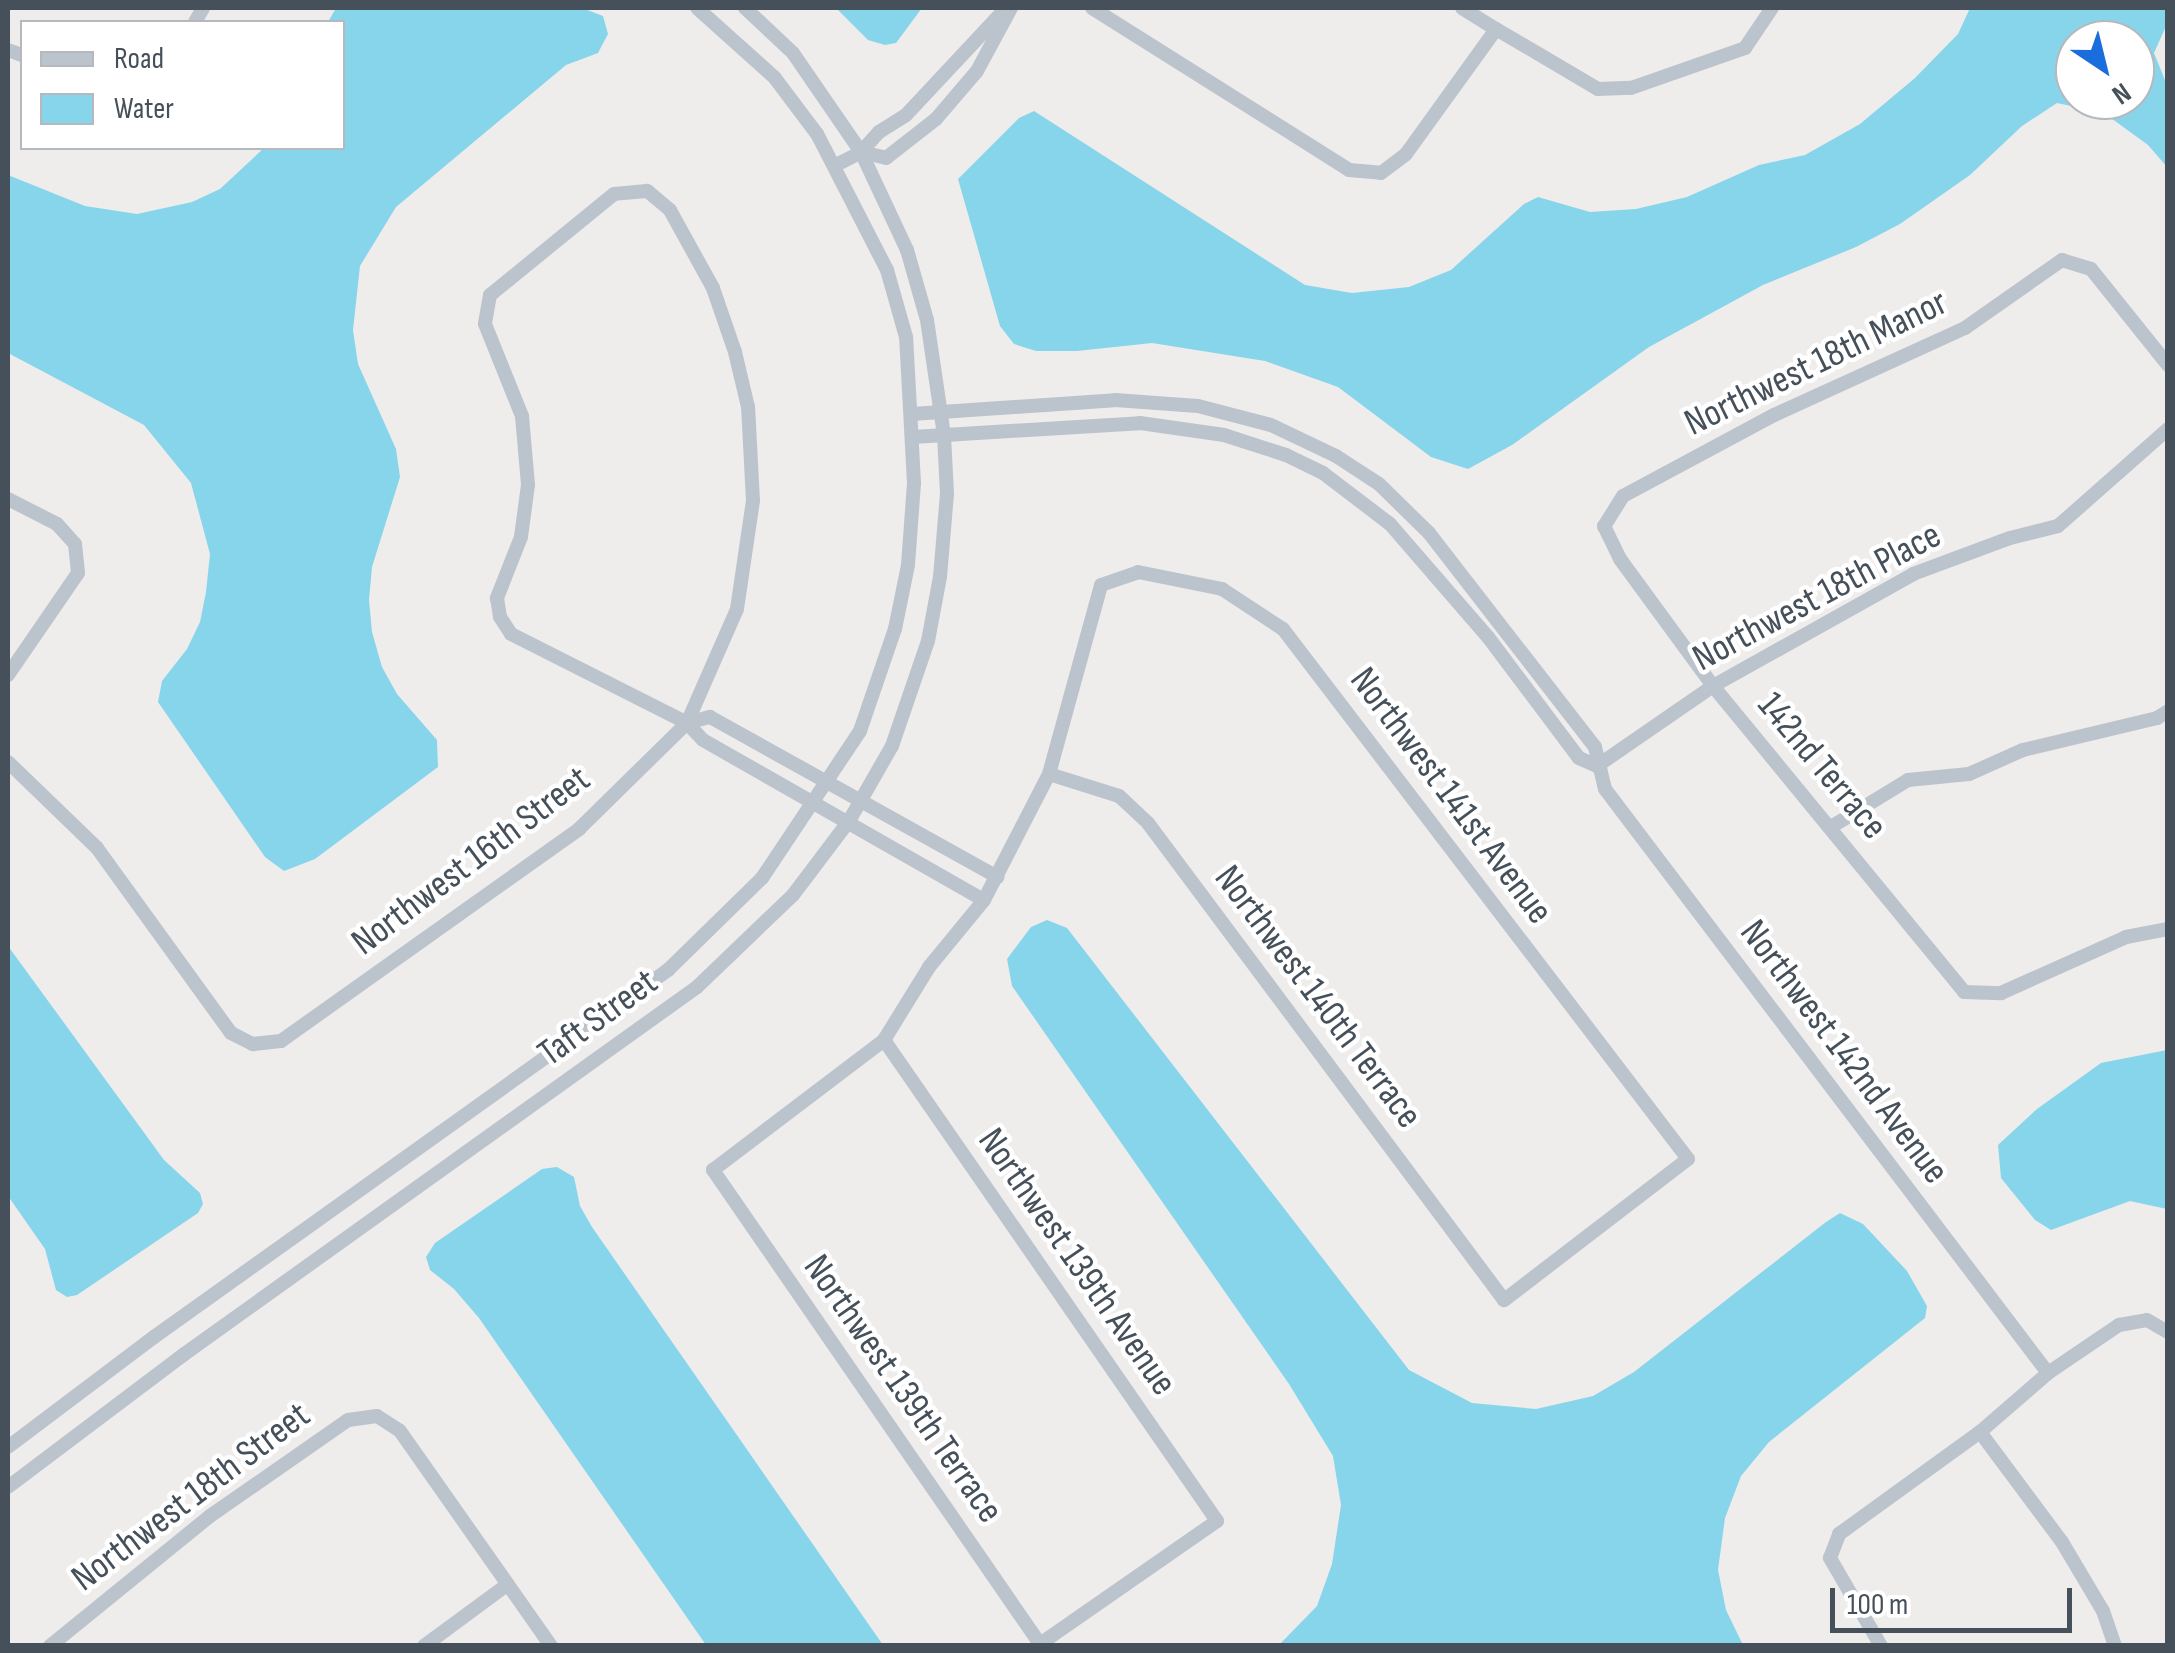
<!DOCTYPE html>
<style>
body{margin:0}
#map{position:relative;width:2175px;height:1653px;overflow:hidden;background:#efecec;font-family:"Sofia Sans Condensed",sans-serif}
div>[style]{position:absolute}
.water>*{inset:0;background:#87d5eb}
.minor>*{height:14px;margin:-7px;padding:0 7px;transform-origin:7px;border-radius:7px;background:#bbc4cc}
span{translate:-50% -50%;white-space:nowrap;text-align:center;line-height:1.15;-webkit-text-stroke:9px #fff;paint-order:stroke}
.street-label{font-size:38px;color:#45505a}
.frame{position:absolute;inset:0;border:10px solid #45505a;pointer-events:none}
.legend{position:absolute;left:20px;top:20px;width:325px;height:130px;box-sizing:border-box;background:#fff;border:2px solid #b5b9bd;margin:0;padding:12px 18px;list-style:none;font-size:30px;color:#45505a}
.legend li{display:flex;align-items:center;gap:20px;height:50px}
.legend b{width:50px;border:2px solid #b5b9bd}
.north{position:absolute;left:2055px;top:20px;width:100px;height:100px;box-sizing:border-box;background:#fff;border:2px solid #b5b9bd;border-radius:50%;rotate:145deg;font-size:28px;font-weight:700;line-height:40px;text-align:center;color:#45505a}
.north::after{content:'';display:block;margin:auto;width:35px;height:45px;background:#1a6ddc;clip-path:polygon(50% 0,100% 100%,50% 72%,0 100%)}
.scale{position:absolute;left:1830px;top:1588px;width:242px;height:45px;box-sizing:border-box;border:5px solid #45505a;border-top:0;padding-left:12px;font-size:30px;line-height:35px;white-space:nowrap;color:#45505a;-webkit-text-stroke:8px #fff;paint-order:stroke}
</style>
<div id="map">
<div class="water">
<i style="clip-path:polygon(336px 8px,582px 8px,603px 16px,608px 34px,598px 53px,566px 65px,396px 207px,360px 266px,353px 330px,358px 364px,396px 449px,400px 477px,372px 567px,369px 600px,372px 632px,382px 667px,397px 694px,437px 740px,438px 767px,315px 859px,284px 871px,265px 857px,158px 702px,162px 681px,187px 649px,200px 622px,206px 592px,210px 554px,191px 483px,144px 425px,8px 353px,8px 175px,85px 206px,137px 214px,192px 202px,220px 189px,264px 148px,342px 148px,342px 22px,328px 22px)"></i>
<i style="clip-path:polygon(836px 8px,922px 8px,896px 43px,885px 45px,868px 40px)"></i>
<i style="clip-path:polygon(evenodd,1970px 8px,2167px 8px,2167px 24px,2154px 53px,2167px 85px,2167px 167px,2148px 145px,2104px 113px,2057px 103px,2022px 126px,1970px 175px,1900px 224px,1856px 247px,1763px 285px,1649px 347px,1512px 445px,1468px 469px,1431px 457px,1338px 387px,1265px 361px,1152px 343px,1077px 351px,1036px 351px,1014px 344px,1000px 326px,958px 179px,1019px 118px,1034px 111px,1305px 285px,1352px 293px,1409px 287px,1451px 270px,1524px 204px,1538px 197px,1590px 212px,1636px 209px,1687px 197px,1759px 165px,1805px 155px,1860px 124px,1915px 78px,1958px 34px,1970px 8px,2135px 40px,2135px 100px,2075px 100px,2075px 40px,2135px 40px)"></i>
<i style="clip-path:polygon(1047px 920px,1067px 928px,1409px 1370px,1472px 1403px,1536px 1409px,1593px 1396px,1634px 1372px,1826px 1222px,1840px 1213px,1863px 1224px,1907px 1271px,1927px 1306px,1925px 1318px,1769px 1442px,1741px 1476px,1725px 1518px,1718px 1570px,1726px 1610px,1743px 1645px,1279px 1645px,1317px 1606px,1332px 1564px,1341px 1505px,1333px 1456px,1289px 1384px,1012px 986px,1007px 959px,1031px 927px)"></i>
<i style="clip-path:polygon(8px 946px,164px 1160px,200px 1193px,203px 1204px,198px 1213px,77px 1295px,67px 1297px,56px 1290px,45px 1249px,8px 1196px)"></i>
<i style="clip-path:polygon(2167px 1050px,2167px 1209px,2130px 1201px,2051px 1230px,2035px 1220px,2001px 1178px,1998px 1145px,2037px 1109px,2101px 1063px)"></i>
<i style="clip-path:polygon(557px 1167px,574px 1177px,580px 1206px,592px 1227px,883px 1645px,706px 1645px,479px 1318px,454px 1289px,430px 1270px,426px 1257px,435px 1243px,542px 1169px)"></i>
</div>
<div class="minor">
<i style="left:1092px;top:8px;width:304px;rotate:32.2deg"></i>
<i style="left:1349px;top:170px;width:32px;rotate:5deg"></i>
<i style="left:1381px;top:173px;width:31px;rotate:-37deg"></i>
<i style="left:1406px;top:154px;width:154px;rotate:-54.2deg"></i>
<i style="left:1496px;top:29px;width:118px;rotate:30.5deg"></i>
<i style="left:1598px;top:89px;width:33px;rotate:-2deg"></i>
<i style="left:1631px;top:88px;width:121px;rotate:-19.3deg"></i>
<i style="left:1745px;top:48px;width:48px;rotate:-56deg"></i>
<i style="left:1462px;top:8px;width:40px;rotate:32deg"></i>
<i style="left:195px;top:22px;width:16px;rotate:-60deg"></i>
<i style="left:8px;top:50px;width:15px;rotate:20deg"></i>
<i style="left:861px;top:152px;width:26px;rotate:13deg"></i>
<i style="left:886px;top:158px;width:63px;rotate:-38deg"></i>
<i style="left:936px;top:119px;width:63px;rotate:-49.5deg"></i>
<i style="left:977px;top:71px;width:72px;rotate:-61.6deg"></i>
<i style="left:834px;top:166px;width:30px;rotate:-27deg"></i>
<i style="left:861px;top:152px;width:27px;rotate:-48deg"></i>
<i style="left:879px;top:132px;width:32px;rotate:-32deg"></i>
<i style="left:906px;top:115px;width:146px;rotate:-46.9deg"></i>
<i style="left:2168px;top:365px;width:123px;rotate:-128.7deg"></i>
<i style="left:2091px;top:269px;width:30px;rotate:-163deg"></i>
<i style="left:2062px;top:260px;width:118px;rotate:145deg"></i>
<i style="left:1965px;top:328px;width:210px;rotate:155.5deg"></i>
<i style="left:1774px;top:415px;width:171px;rotate:151.8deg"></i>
<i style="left:1623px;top:496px;width:36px;rotate:122deg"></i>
<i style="left:1604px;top:526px;width:37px;rotate:64deg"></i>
<i style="left:1620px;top:559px;width:157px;rotate:53.8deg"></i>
<i style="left:1713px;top:686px;width:396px;rotate:50.6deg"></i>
<i style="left:1964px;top:992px;width:37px;rotate:2deg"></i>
<i style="left:2001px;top:993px;width:137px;rotate:-24.1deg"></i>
<i style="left:2126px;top:937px;width:43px;rotate:-10.8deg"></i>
<i style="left:912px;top:414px;width:203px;rotate:-3.9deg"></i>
<i style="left:1115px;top:400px;width:83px;rotate:4.1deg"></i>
<i style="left:1198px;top:406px;width:75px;rotate:14.6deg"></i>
<i style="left:1271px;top:425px;width:72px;rotate:25.5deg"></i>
<i style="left:1336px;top:456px;width:51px;rotate:33.1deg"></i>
<i style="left:1379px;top:484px;width:70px;rotate:44.4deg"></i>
<i style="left:1429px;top:533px;width:271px;rotate:52.2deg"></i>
<i style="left:1595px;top:747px;width:43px;rotate:76.6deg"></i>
<i style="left:1605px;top:789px;width:733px;rotate:52.82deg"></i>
<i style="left:913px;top:437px;width:227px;rotate:-3.5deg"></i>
<i style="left:1140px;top:423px;width:85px;rotate:8.1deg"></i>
<i style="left:1224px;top:435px;width:65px;rotate:17.9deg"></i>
<i style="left:1286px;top:455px;width:41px;rotate:25.9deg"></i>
<i style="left:1323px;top:473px;width:84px;rotate:37.3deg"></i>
<i style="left:1390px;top:524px;width:150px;rotate:49.1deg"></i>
<i style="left:1488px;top:637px;width:151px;rotate:53.1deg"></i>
<i style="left:1579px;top:758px;width:20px;rotate:24deg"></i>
<i style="left:8px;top:499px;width:55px;rotate:27deg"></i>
<i style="left:57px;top:524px;width:27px;rotate:48deg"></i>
<i style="left:75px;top:544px;width:29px;rotate:84deg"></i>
<i style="left:78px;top:573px;width:124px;rotate:124.5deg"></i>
<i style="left:687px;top:723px;width:24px;rotate:-15deg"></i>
<i style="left:710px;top:717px;width:329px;rotate:29.1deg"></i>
<i style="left:8px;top:762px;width:124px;rotate:44deg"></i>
<i style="left:97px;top:848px;width:228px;rotate:54.1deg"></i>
<i style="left:231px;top:1033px;width:25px;rotate:27deg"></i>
<i style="left:253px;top:1044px;width:28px;rotate:-6deg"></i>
<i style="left:281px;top:1041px;width:366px;rotate:-35.4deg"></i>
<i style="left:579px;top:829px;width:151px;rotate:-44.5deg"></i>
<i style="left:687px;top:723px;width:124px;rotate:-66.3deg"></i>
<i style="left:737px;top:609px;width:109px;rotate:-81.6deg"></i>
<i style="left:753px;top:501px;width:94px;rotate:-93deg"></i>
<i style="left:748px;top:407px;width:57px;rotate:-103.3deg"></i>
<i style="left:735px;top:352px;width:68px;rotate:-109deg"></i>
<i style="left:713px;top:288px;width:89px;rotate:-118.9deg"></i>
<i style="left:670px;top:210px;width:30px;rotate:-140deg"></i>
<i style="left:647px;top:191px;width:33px;rotate:175deg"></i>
<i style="left:614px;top:194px;width:160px;rotate:140.8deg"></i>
<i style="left:490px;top:295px;width:29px;rotate:100deg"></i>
<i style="left:485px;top:324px;width:99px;rotate:68.1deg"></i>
<i style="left:522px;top:416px;width:69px;rotate:85deg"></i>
<i style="left:528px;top:485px;width:52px;rotate:97.7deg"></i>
<i style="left:521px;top:537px;width:66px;rotate:111.5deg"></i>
<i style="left:497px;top:598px;width:19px;rotate:81deg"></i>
<i style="left:500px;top:617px;width:20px;rotate:57deg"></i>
<i style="left:511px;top:634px;width:197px;rotate:26.8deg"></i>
<i style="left:687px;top:723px;width:23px;rotate:47deg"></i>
<i style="left:703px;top:740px;width:323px;rotate:29.7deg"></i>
<i style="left:1597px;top:766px;width:141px;rotate:-34.6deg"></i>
<i style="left:1713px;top:686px;width:229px;rotate:-29.2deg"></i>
<i style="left:1913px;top:574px;width:103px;rotate:-20.4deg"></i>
<i style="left:2010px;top:538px;width:49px;rotate:-14deg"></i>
<i style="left:2058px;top:526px;width:147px;rotate:-41.4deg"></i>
<i style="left:1831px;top:827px;width:90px;rotate:-31.4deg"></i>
<i style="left:1908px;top:780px;width:61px;rotate:-5.6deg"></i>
<i style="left:1969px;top:774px;width:59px;rotate:-24deg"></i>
<i style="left:2023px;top:750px;width:138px;rotate:-13.4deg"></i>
<i style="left:2157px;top:718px;width:13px;rotate:-32deg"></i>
<i style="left:884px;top:1040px;width:585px;rotate:55.3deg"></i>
<i style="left:1217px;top:1521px;width:216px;rotate:145.2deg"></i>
<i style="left:1040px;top:1644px;width:576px;rotate:-124.6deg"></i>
<i style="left:713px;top:1170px;width:215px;rotate:-37.2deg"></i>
<i style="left:884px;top:1040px;width:86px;rotate:-58.3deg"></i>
<i style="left:929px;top:967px;width:87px;rotate:-50.6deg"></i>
<i style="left:984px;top:900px;width:142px;rotate:-62.7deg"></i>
<i style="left:1049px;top:774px;width:196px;rotate:-74.6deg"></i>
<i style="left:1101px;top:585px;width:39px;rotate:-19deg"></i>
<i style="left:1138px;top:572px;width:86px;rotate:11.4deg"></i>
<i style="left:1222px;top:589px;width:73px;rotate:33.3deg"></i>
<i style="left:1283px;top:629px;width:667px;rotate:52.61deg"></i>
<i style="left:1688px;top:1159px;width:232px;rotate:142.5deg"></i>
<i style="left:1504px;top:1300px;width:595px;rotate:-126.74deg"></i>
<i style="left:1148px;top:823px;width:40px;rotate:-137deg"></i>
<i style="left:1119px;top:796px;width:73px;rotate:-162.6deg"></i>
<i style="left:1980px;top:1432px;width:137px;rotate:53.3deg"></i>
<i style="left:2062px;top:1542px;width:80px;rotate:59.3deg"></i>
<i style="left:2103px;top:1611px;width:37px;rotate:71deg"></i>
<i style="left:8px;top:1447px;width:183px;rotate:-37deg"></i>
<i style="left:154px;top:1337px;width:632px;rotate:-35.53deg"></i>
<i style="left:668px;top:970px;width:132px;rotate:-44.4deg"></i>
<i style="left:762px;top:878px;width:177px;rotate:-56.3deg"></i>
<i style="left:860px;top:731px;width:108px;rotate:-71.1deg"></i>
<i style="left:895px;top:629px;width:65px;rotate:-78.5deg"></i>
<i style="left:908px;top:565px;width:82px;rotate:-85.8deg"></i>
<i style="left:914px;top:483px;width:146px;rotate:-93.1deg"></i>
<i style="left:906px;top:337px;width:70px;rotate:-105.8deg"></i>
<i style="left:887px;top:270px;width:153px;rotate:-117.2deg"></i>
<i style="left:817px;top:134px;width:71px;rotate:-127deg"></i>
<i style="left:774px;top:77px;width:103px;rotate:-138.1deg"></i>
<i style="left:8px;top:1487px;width:219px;rotate:-37deg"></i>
<i style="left:183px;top:1355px;width:632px;rotate:-35.6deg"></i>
<i style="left:697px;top:987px;width:133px;rotate:-43.8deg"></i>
<i style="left:793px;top:895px;width:93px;rotate:-52.9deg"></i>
<i style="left:849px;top:821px;width:86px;rotate:-60.2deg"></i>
<i style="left:892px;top:746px;width:111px;rotate:-71.1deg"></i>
<i style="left:928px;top:641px;width:65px;rotate:-79.4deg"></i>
<i style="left:940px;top:577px;width:84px;rotate:-85.2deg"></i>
<i style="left:947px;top:493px;width:58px;rotate:-93deg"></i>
<i style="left:944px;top:435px;width:116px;rotate:-98.4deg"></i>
<i style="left:927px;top:320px;width:73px;rotate:-105.9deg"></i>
<i style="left:907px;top:250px;width:108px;rotate:-115.1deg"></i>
<i style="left:861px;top:152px;width:120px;rotate:-124.5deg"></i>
<i style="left:793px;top:53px;width:66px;rotate:-136.8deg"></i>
<i style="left:50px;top:1646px;width:206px;rotate:-39.1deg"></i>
<i style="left:210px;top:1516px;width:168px;rotate:-34.8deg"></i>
<i style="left:348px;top:1420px;width:29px;rotate:-8deg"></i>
<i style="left:377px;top:1416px;width:27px;rotate:33deg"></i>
<i style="left:400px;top:1431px;width:263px;rotate:54.9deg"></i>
<i style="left:424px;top:1646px;width:104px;rotate:-36.4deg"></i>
<i style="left:1881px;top:1646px;width:102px;rotate:-120.1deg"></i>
<i style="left:1830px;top:1558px;width:26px;rotate:-69deg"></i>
<i style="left:1839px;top:1534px;width:174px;rotate:-35.9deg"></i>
<i style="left:1980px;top:1432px;width:90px;rotate:-40.9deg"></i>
<i style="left:2048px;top:1373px;width:86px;rotate:-34.1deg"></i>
<i style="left:2119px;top:1325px;width:28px;rotate:-10deg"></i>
<i style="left:2147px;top:1320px;width:24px;rotate:30deg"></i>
</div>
<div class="street-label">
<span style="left:1816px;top:363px;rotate:-26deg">Northwest 18th Manor</span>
<span style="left:1817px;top:597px;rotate:-28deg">Northwest 18th Place</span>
<span style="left:1822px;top:766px;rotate:50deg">142nd Terrace</span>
<span style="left:1451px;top:796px;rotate:53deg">Northwest 141st Avenue</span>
<span style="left:471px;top:861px;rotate:-37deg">Northwest 16th Street</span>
<span style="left:1318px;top:997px;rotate:53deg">Northwest 140th Terrace</span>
<span style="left:598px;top:1018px;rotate:-36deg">Taft Street</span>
<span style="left:1844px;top:1052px;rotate:53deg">Northwest 142nd Avenue</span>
<span style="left:1077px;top:1262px;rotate:55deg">Northwest 139th Avenue</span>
<span style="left:903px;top:1389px;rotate:55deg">Northwest 139th Terrace</span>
<span style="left:191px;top:1497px;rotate:-37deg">Northwest 18th Street</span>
</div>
<div class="frame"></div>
<ul class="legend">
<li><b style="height:12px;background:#bbc4cc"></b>Road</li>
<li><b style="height:28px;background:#87d5eb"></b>Water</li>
</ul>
<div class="north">N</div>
<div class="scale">100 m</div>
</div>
